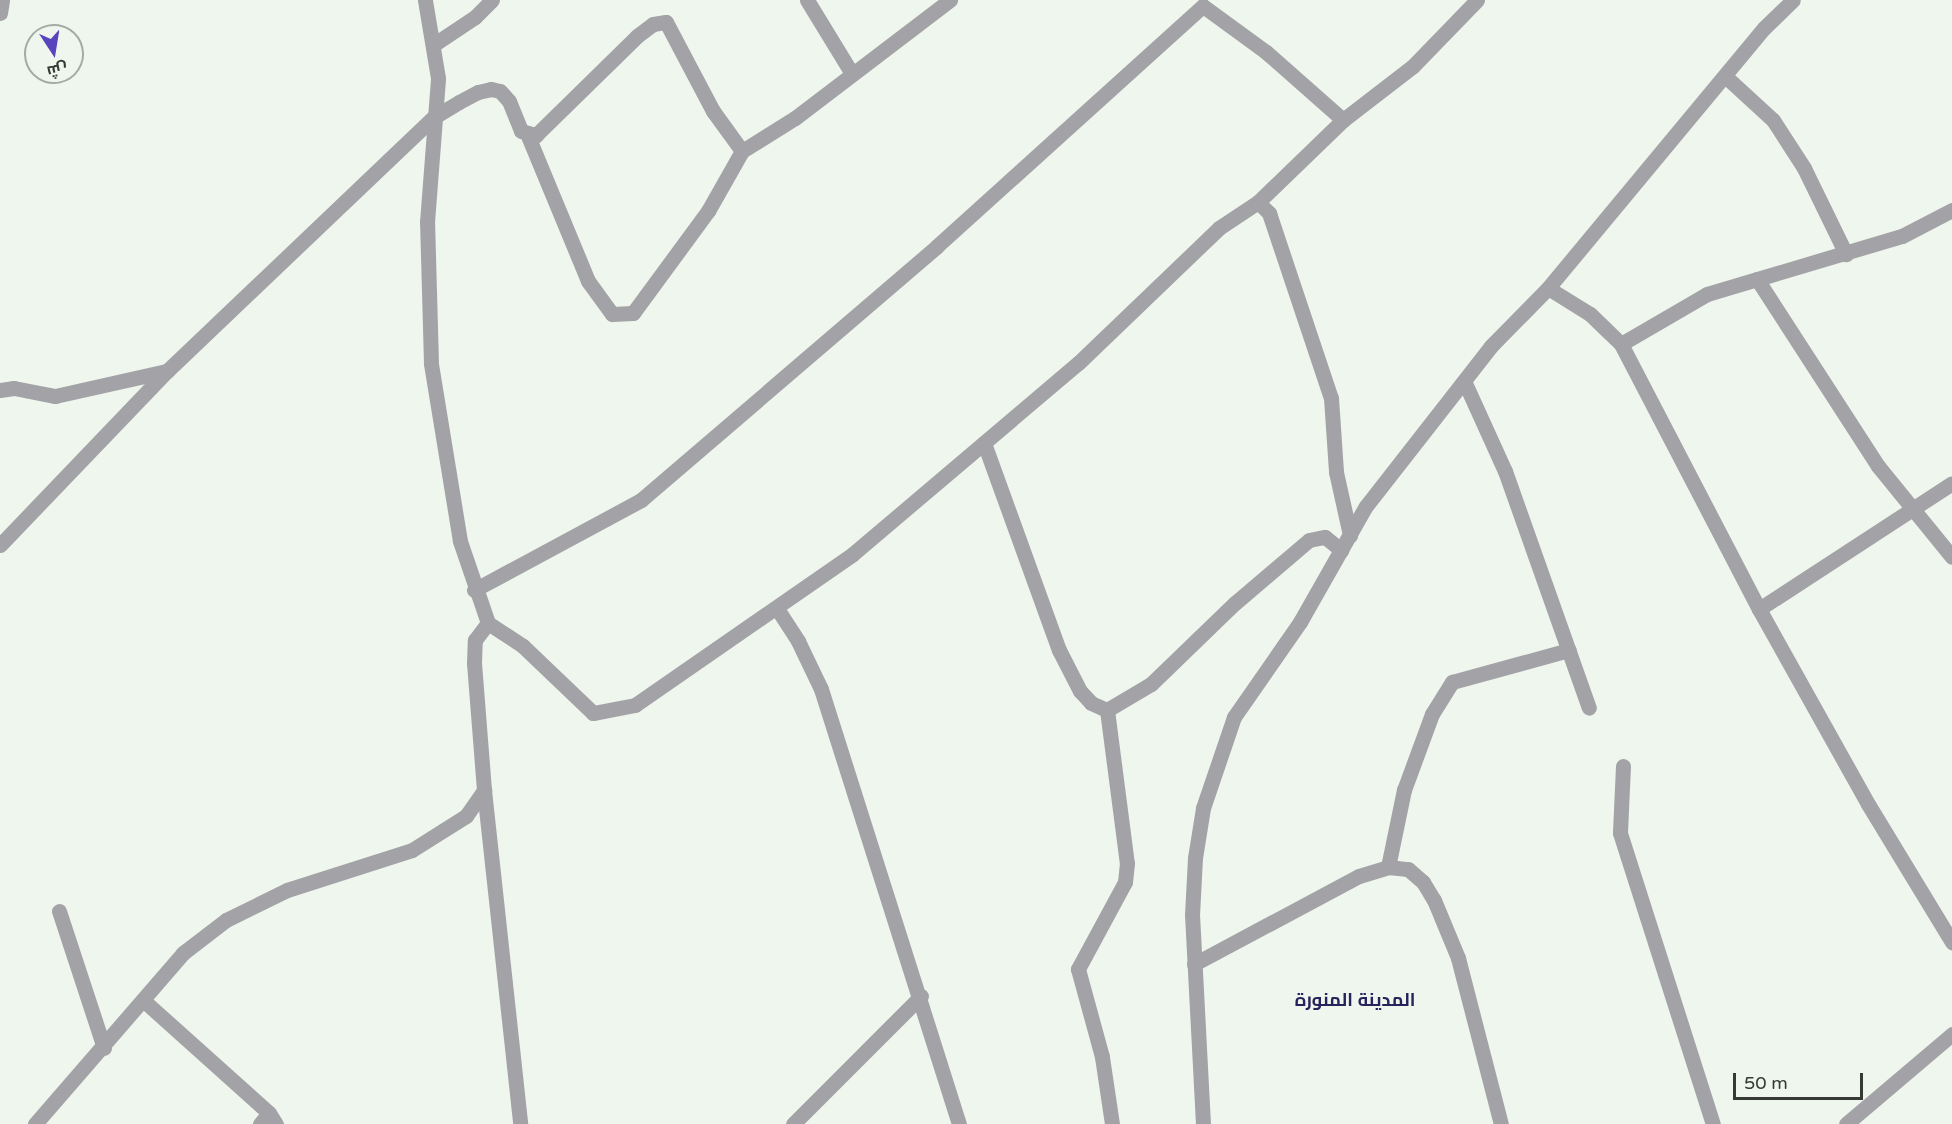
<!DOCTYPE html>
<meta charset="utf-8">
<style>
body{margin:0}
#map{position:relative;width:1952px;height:1124px;overflow:hidden;background:#eef6ed;font-family:"Varela Round",Cairo,sans-serif}
div>[style]{position:absolute}
.street>*{height:15px;margin:-7.5px;padding:0 7.5px;transform-origin:7.5px;border-radius:7.5px;background:#a3a3a7}
span{translate:-50% -50%;white-space:nowrap;text-align:center;line-height:1.15;-webkit-text-stroke:5px #eef6ed;paint-order:stroke}
.neighbourhood-label{font-size:18px;color:#29215b;font-weight:700}
.north{position:absolute;left:24px;top:24px;width:60px;height:60px;box-sizing:border-box;background:#eef6ed;border:2px solid #a4aaa4;border-radius:50%;rotate:168deg;font-size:16px;font-weight:700;line-height:24px;text-align:center;color:#363936}
.north::after{content:'';display:block;margin:auto;width:21px;height:27px;background:#5845bd;clip-path:polygon(50% 0,100% 100%,50% 72%,0 100%)}
.scale{position:absolute;left:1733px;top:1073px;width:130px;height:27px;box-sizing:border-box;border:3px solid #363936;border-top:0;padding-left:8px;font-size:18px;line-height:21px;white-space:nowrap;color:#363936;-webkit-text-stroke:4px #eef6ed;paint-order:stroke}
</style>
<div id="map">
<div class="street">
<i style="left:807px;top:0;width:84px;rotate:58.6deg"></i>
<i style="left:0;top:13px;width:13px;rotate:-81deg"></i>
<i style="left:433px;top:45px;width:50px;rotate:-33.7deg"></i>
<i style="left:475px;top:17px;width:24px;rotate:-45deg"></i>
<i style="left:1725px;top:76px;width:65px;rotate:42.5deg"></i>
<i style="left:1773px;top:120px;width:57px;rotate:57.1deg"></i>
<i style="left:1804px;top:168px;width:96px;rotate:64deg"></i>
<i style="left:1343px;top:120px;width:88px;rotate:-37.6deg"></i>
<i style="left:1413px;top:66px;width:92px;rotate:-45.9deg"></i>
<i style="left:528px;top:136px;width:157px;rotate:67.5deg"></i>
<i style="left:588px;top:281px;width:41px;rotate:54deg"></i>
<i style="left:612px;top:314px;width:21px;rotate:-3deg"></i>
<i style="left:633px;top:313px;width:127px;rotate:-53.7deg"></i>
<i style="left:708px;top:211px;width:69px;rotate:-60.5deg"></i>
<i style="left:1258px;top:202px;width:16px;rotate:45deg"></i>
<i style="left:1269px;top:213px;width:195px;rotate:71.5deg"></i>
<i style="left:1331px;top:398px;width:74px;rotate:86.1deg"></i>
<i style="left:1336px;top:472px;width:65px;rotate:77.5deg"></i>
<i style="left:1757px;top:279px;width:223px;rotate:57.1deg"></i>
<i style="left:1878px;top:466px;width:117px;rotate:50.9deg"></i>
<i style="left:1548px;top:288px;width:338px;rotate:-50.3deg"></i>
<i style="left:1764px;top:28px;width:40px;rotate:-44deg"></i>
<i style="left:1621px;top:344px;width:99px;rotate:-30.2deg"></i>
<i style="left:1707px;top:294px;width:203px;rotate:-16.6deg"></i>
<i style="left:1902px;top:236px;width:56px;rotate:-27.5deg"></i>
<i style="left:1465px;top:383px;width:97px;rotate:65.6deg"></i>
<i style="left:1505px;top:471px;width:251px;rotate:70.5deg"></i>
<i style="left:0;top:390px;width:14px;rotate:-8deg"></i>
<i style="left:14px;top:388px;width:42px;rotate:11deg"></i>
<i style="left:55px;top:396px;width:115px;rotate:-12.6deg"></i>
<i style="left:984px;top:443px;width:220px;rotate:70.1deg"></i>
<i style="left:1059px;top:650px;width:46px;rotate:62.9deg"></i>
<i style="left:1080px;top:691px;width:16px;rotate:47deg"></i>
<i style="left:1091px;top:703px;width:17px;rotate:24deg"></i>
<i style="left:1107px;top:710px;width:51px;rotate:-30.6deg"></i>
<i style="left:1151px;top:684px;width:117px;rotate:-44deg"></i>
<i style="left:1235px;top:603px;width:97px;rotate:-40.4deg"></i>
<i style="left:1309px;top:540px;width:16px;rotate:-11deg"></i>
<i style="left:1325px;top:537px;width:21px;rotate:39deg"></i>
<i style="left:0;top:545px;width:241px;rotate:-46.2deg"></i>
<i style="left:167px;top:371px;width:369px;rotate:-43.6deg"></i>
<i style="left:434px;top:117px;width:29px;rotate:-31deg"></i>
<i style="left:459px;top:102px;width:21px;rotate:-28deg"></i>
<i style="left:478px;top:92px;width:13px;rotate:-13deg"></i>
<i style="left:491px;top:89px;width:9px;rotate:13deg"></i>
<i style="left:500px;top:91px;width:13px;rotate:48deg"></i>
<i style="left:509px;top:101px;width:32px;rotate:68deg"></i>
<i style="left:521px;top:131px;width:16px;rotate:15deg"></i>
<i style="left:536px;top:135px;width:141px;rotate:-44.4deg"></i>
<i style="left:637px;top:36px;width:20px;rotate:-37deg"></i>
<i style="left:653px;top:24px;width:13px;rotate:-9deg"></i>
<i style="left:666px;top:22px;width:101px;rotate:62.2deg"></i>
<i style="left:713px;top:111px;width:49px;rotate:54.1deg"></i>
<i style="left:742px;top:151px;width:62px;rotate:-31.9deg"></i>
<i style="left:795px;top:118px;width:195px;rotate:-37.3deg"></i>
<i style="left:474px;top:590px;width:190px;rotate:-28.3deg"></i>
<i style="left:641px;top:500px;width:390px;rotate:-40.6deg"></i>
<i style="left:937px;top:246px;width:358px;rotate:-42.1deg"></i>
<i style="left:1203px;top:6px;width:78px;rotate:36.1deg"></i>
<i style="left:1266px;top:52px;width:103px;rotate:41.4deg"></i>
<i style="left:1343px;top:120px;width:118px;rotate:136deg"></i>
<i style="left:1258px;top:202px;width:47px;rotate:146.3deg"></i>
<i style="left:1219px;top:228px;width:195px;rotate:136.2deg"></i>
<i style="left:1078px;top:363px;width:295px;rotate:139.7deg"></i>
<i style="left:853px;top:554px;width:265px;rotate:145.3deg"></i>
<i style="left:635px;top:705px;width:43px;rotate:169.2deg"></i>
<i style="left:593px;top:713px;width:97px;rotate:-136.3deg"></i>
<i style="left:523px;top:646px;width:42px;rotate:-146.7deg"></i>
<i style="left:1759px;top:609px;width:230px;rotate:-33.1deg"></i>
<i style="left:778px;top:610px;width:37px;rotate:57deg"></i>
<i style="left:798px;top:641px;width:53px;rotate:64.4deg"></i>
<i style="left:821px;top:689px;width:456px;rotate:72.4deg"></i>
<i style="left:1107px;top:710px;width:154px;rotate:82.6deg"></i>
<i style="left:1127px;top:863px;width:19px;rotate:96deg"></i>
<i style="left:1125px;top:882px;width:99px;rotate:118.4deg"></i>
<i style="left:1078px;top:969px;width:91px;rotate:74.7deg"></i>
<i style="left:1102px;top:1057px;width:68px;rotate:81.5deg"></i>
<i style="left:1623px;top:766px;width:67px;rotate:92.6deg"></i>
<i style="left:1620px;top:833px;width:305px;rotate:72.3deg"></i>
<i style="left:484px;top:790px;width:336px;rotate:83.8deg"></i>
<i style="left:1388px;top:867px;width:79px;rotate:-78.3deg"></i>
<i style="left:1404px;top:790px;width:81px;rotate:-69.8deg"></i>
<i style="left:1432px;top:714px;width:38px;rotate:-58deg"></i>
<i style="left:1452px;top:682px;width:121px;rotate:-15.3deg"></i>
<i style="left:59px;top:911px;width:144px;rotate:71.8deg"></i>
<i style="left:1194px;top:964px;width:187px;rotate:-28.1deg"></i>
<i style="left:1359px;top:876px;width:30px;rotate:-17deg"></i>
<i style="left:1388px;top:867px;width:20px;rotate:6deg"></i>
<i style="left:1408px;top:869px;width:20px;rotate:41deg"></i>
<i style="left:1423px;top:882px;width:21px;rotate:59deg"></i>
<i style="left:1434px;top:900px;width:63px;rotate:67.5deg"></i>
<i style="left:1458px;top:958px;width:171px;rotate:75.5deg"></i>
<i style="left:143px;top:1000px;width:169px;rotate:41.9deg"></i>
<i style="left:35px;top:1124px;width:226px;rotate:-49.1deg"></i>
<i style="left:183px;top:953px;width:54px;rotate:-37.5deg"></i>
<i style="left:226px;top:920px;width:68px;rotate:-26.2deg"></i>
<i style="left:287px;top:890px;width:131px;rotate:-17.7deg"></i>
<i style="left:412px;top:850px;width:64px;rotate:-32.2deg"></i>
<i style="left:466px;top:816px;width:32px;rotate:-55deg"></i>
<i style="left:484px;top:790px;width:127px;rotate:-94.5deg"></i>
<i style="left:474px;top:663px;width:23px;rotate:-88deg"></i>
<i style="left:475px;top:640px;width:21px;rotate:-53deg"></i>
<i style="left:488px;top:623px;width:87px;rotate:-108.9deg"></i>
<i style="left:460px;top:541px;width:180px;rotate:-99.3deg"></i>
<i style="left:431px;top:363px;width:141px;rotate:-91.6deg"></i>
<i style="left:427px;top:222px;width:144px;rotate:-85.6deg"></i>
<i style="left:438px;top:78px;width:79px;rotate:-99.5deg"></i>
<i style="left:260px;top:1124px;width:14px;rotate:-51deg"></i>
<i style="left:269px;top:1113px;width:13px;rotate:58deg"></i>
<i style="left:793px;top:1124px;width:181px;rotate:-45deg"></i>
<i style="left:1203px;top:1124px;width:209px;rotate:-93deg"></i>
<i style="left:1192px;top:915px;width:57px;rotate:-87deg"></i>
<i style="left:1195px;top:858px;width:51px;rotate:-80.9deg"></i>
<i style="left:1203px;top:808px;width:96px;rotate:-71.2deg"></i>
<i style="left:1234px;top:717px;width:116px;rotate:-55.2deg"></i>
<i style="left:1300px;top:622px;width:133px;rotate:-60.4deg"></i>
<i style="left:1366px;top:506px;width:203px;rotate:-52deg"></i>
<i style="left:1491px;top:346px;width:81px;rotate:-45.5deg"></i>
<i style="left:1548px;top:288px;width:49px;rotate:31.8deg"></i>
<i style="left:1590px;top:314px;width:43px;rotate:44.1deg"></i>
<i style="left:1621px;top:344px;width:299px;rotate:62.5deg"></i>
<i style="left:1759px;top:609px;width:223px;rotate:60.8deg"></i>
<i style="left:1868px;top:804px;width:162px;rotate:58.7deg"></i>
<i style="left:1846px;top:1124px;width:139px;rotate:-40.3deg"></i>
</div>
<div class="neighbourhood-label">
<span style="left:1355px;top:1000px">المدينة المنورة</span>
</div>
<div class="north">ش</div>
<div class="scale">50 m</div>
</div>
